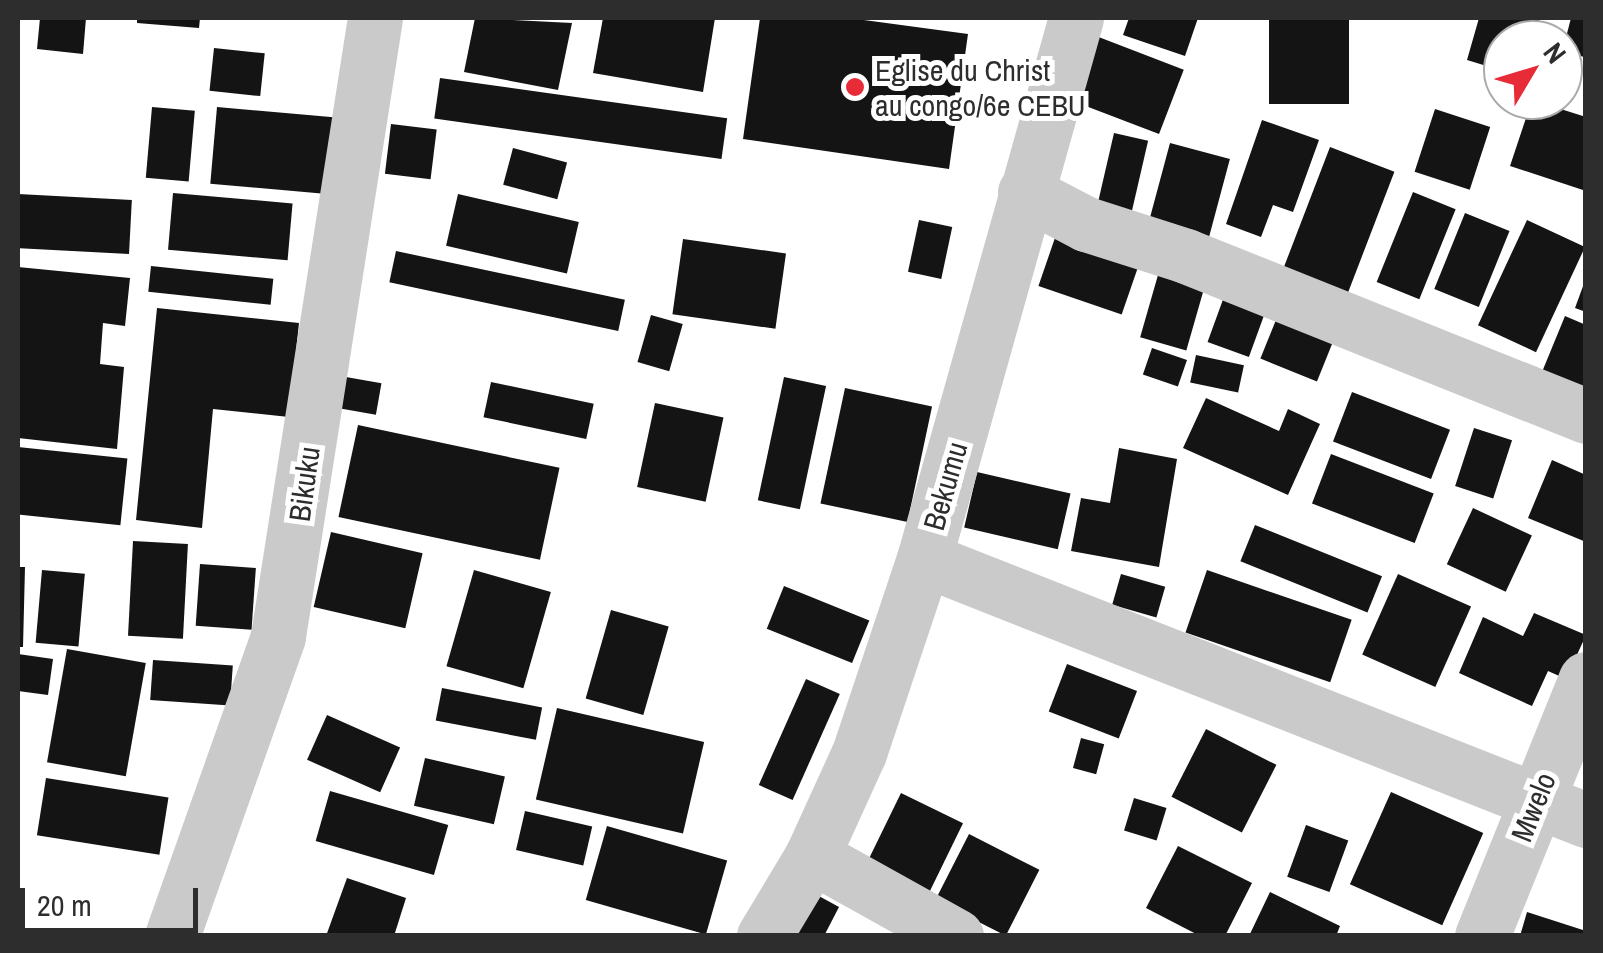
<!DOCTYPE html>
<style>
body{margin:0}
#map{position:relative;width:1603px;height:953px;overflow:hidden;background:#fff;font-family:"Archivo Narrow",sans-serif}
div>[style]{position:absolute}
.building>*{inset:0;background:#141414;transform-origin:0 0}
.minor>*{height:55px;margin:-27.5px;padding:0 27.5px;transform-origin:27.5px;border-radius:27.5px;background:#cacaca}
.dots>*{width:28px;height:28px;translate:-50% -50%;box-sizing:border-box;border:5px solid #fff;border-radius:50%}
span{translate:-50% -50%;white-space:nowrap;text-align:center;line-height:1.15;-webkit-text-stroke:10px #fff;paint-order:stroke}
.poi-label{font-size:30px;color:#2d2d2d}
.left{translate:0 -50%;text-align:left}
.street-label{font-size:30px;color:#2d2d2d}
.frame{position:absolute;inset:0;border:20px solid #2d2d2d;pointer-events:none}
.north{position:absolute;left:1483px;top:20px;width:100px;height:100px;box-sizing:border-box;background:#fff;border:2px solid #ababab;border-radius:50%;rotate:52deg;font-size:28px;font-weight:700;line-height:40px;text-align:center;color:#2d2d2d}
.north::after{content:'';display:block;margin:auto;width:35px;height:45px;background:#e72c38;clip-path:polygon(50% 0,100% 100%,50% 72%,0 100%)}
.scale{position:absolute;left:20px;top:888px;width:178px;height:45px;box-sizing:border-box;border:5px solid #2d2d2d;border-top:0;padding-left:12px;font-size:30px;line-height:35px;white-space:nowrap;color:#2d2d2d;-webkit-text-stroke:8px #fff;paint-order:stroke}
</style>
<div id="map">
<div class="building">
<i style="clip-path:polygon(40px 18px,86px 18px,83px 54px,37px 49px)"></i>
<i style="clip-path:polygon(137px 18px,200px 18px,199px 28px,137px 23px)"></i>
<i style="clip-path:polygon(475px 18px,572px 23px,558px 90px,464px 72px)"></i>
<i style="clip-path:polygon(603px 18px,715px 18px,703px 92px,593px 73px)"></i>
<i style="clip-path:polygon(760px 18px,849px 18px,968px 34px,949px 169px,743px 139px)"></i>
<i style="clip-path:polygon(1129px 18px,1198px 18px,1185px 56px,1123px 35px)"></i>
<i style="left:1269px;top:18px;width:80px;height:86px"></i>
<i style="clip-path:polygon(1479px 18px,1540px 18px,1533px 40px,1503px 40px,1503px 71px,1467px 60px)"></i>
<i style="clip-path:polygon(1571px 18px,1586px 18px,1586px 58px,1563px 49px)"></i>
<i style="left:1096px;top:36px;width:94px;height:69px;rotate:21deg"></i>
<i style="left:214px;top:48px;width:51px;height:43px;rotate:6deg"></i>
<i style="left:440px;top:78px;width:290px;height:41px;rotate:8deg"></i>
<i style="clip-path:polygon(1532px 100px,1586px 117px,1586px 191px,1510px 166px)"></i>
<i style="left:152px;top:107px;width:43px;height:71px;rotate:5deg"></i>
<i style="left:217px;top:107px;width:117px;height:77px;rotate:5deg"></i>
<i style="left:1435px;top:109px;width:58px;height:66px;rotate:18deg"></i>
<i style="clip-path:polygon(1262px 120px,1319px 140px,1293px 212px,1273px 205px,1261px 237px,1226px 224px)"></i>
<i style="left:391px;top:124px;width:46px;height:50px;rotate:7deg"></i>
<i style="left:1114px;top:133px;width:35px;height:72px;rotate:13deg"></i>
<i style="left:1170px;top:143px;width:62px;height:92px;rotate:15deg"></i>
<i style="left:1330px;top:147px;width:69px;height:139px;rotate:21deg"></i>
<i style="left:513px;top:148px;width:56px;height:38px;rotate:15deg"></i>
<i style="left:1413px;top:192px;width:46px;height:97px;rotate:22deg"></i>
<i style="left:173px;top:193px;width:120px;height:57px;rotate:5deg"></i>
<i style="left:18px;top:194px;width:114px;height:54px;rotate:3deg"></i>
<i style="left:458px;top:194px;width:124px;height:53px;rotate:13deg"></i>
<i style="left:1465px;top:213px;width:48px;height:82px;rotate:22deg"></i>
<i style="left:919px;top:220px;width:34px;height:53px;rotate:12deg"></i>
<i style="left:1527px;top:220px;width:64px;height:116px;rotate:25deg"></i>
<i style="left:1057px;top:232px;width:88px;height:57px;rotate:19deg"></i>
<i style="left:683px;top:239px;width:104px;height:76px;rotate:8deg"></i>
<i style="left:396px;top:251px;width:234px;height:32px;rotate:12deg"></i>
<i style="left:151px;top:266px;width:123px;height:26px;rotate:6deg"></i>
<i style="clip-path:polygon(18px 267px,130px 278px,125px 326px,103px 323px,100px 364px,124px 367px,117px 449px,18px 438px)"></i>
<i style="left:1160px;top:268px;width:48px;height:72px;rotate:16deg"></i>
<i style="clip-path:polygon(1586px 278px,1586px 312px,1575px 308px)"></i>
<i style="left:1225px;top:294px;width:44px;height:51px;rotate:20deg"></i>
<i style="clip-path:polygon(157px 308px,299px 323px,289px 417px,213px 409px,202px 528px,136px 520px)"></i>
<i style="left:651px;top:315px;width:33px;height:49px;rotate:16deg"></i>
<i style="left:1278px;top:315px;width:61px;height:47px;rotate:22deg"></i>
<i style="clip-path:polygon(1565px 316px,1586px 325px,1586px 390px,1542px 372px)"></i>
<i style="left:1152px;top:348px;width:37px;height:28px;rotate:19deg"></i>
<i style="left:1196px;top:355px;width:49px;height:28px;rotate:12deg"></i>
<i style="left:346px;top:377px;width:36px;height:32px;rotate:10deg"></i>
<i style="left:784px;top:377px;width:43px;height:126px;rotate:12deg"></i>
<i style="left:491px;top:382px;width:105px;height:36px;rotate:12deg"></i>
<i style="left:845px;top:388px;width:89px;height:118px;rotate:12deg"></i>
<i style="left:1352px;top:392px;width:105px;height:53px;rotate:21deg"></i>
<i style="clip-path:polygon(1206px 398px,1279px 431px,1288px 409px,1320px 424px,1288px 495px,1183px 448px)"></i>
<i style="left:655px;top:403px;width:70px;height:86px;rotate:12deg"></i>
<i style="left:358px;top:425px;width:206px;height:94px;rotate:12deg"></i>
<i style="left:1474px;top:428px;width:40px;height:61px;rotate:18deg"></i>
<i style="left:18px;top:447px;width:110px;height:67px;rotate:6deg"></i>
<i style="clip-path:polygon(1119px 448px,1177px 459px,1159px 567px,1071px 551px,1081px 498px,1110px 503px)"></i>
<i style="left:1331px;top:454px;width:110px;height:53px;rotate:21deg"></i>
<i style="clip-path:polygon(1552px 460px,1586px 475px,1586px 542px,1528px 518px)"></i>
<i style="left:977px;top:472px;width:96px;height:57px;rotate:13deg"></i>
<i style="left:1473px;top:508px;width:65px;height:62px;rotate:25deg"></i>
<i style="left:1255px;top:525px;width:137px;height:39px;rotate:22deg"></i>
<i style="left:331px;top:532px;width:94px;height:77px;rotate:13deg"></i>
<i style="left:133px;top:541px;width:55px;height:95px;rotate:3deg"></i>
<i style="left:200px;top:564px;width:56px;height:62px;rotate:4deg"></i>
<i style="clip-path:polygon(18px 567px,25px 567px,23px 647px,18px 647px)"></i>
<i style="left:42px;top:570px;width:43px;height:73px;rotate:5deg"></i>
<i style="left:474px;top:570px;width:80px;height:100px;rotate:16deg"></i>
<i style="left:1207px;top:570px;width:153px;height:66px;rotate:19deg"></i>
<i style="left:1121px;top:574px;width:46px;height:32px;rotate:16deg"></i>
<i style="left:1398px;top:574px;width:80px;height:88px;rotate:24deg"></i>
<i style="left:784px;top:586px;width:92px;height:46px;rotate:22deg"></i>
<i style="left:611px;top:610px;width:60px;height:92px;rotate:16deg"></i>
<i style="clip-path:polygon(1534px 613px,1586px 635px,1566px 679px,1548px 671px,1532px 706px,1459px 673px,1483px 617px,1523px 636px)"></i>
<i style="left:67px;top:649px;width:80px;height:115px;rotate:10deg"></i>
<i style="clip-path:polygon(18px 654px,53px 659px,48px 695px,18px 691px)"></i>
<i style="left:153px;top:660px;width:80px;height:40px;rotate:4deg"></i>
<i style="left:1067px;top:664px;width:75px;height:51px;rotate:21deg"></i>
<i style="left:806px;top:679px;width:37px;height:116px;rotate:24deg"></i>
<i style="left:442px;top:688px;width:102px;height:33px;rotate:11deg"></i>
<i style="left:557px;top:708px;width:151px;height:94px;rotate:13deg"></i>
<i style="left:327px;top:715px;width:80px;height:49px;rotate:24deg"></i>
<i style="left:1206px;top:729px;width:79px;height:76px;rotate:27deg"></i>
<i style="left:1081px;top:738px;width:24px;height:31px;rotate:15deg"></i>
<i style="left:425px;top:758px;width:82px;height:49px;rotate:13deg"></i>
<i style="left:46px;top:778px;width:124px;height:58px;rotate:9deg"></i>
<i style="left:330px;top:791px;width:123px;height:52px;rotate:16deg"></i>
<i style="left:1391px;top:792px;width:101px;height:101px;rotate:24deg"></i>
<i style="left:901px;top:793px;width:69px;height:76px;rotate:26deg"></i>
<i style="left:1134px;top:798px;width:34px;height:34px;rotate:17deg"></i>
<i style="left:525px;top:811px;width:69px;height:40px;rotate:13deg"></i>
<i style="left:1306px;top:825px;width:45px;height:55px;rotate:20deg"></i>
<i style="left:607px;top:826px;width:125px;height:77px;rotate:16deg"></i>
<i style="left:969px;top:834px;width:79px;height:74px;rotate:27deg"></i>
<i style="clip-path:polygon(1178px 846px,1252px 883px,1225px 936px,1200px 936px,1146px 908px)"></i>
<i style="clip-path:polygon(347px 878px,406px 898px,394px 936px,326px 936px)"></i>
<i style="clip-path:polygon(806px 889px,839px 907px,824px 936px,781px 936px)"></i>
<i style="clip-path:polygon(1270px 892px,1340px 926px,1336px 936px,1249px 936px)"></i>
<i style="clip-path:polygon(1527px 912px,1586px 931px,1586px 936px,1520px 936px)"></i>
</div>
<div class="minor">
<i style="left:1025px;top:192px;width:69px;rotate:27.7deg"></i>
<i style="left:1086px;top:224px;width:105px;rotate:17.7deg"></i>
<i style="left:1186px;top:256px;width:431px;rotate:21.8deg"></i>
<i style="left:924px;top:559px;width:712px;rotate:21.52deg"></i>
<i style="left:812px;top:856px;width:165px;rotate:29.1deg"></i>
<i style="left:172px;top:936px;width:318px;rotate:-70.5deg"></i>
<i style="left:278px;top:636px;width:626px;rotate:-81.08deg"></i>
<i style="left:764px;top:936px;width:93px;rotate:-59deg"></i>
<i style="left:812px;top:856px;width:113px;rotate:-65.5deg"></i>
<i style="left:859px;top:753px;width:205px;rotate:-71.5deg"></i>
<i style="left:924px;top:559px;width:562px;rotate:-74.31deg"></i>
<i style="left:1482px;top:936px;width:277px;rotate:-68deg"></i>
</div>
<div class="dots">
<i style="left:855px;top:87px;background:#e72c38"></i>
</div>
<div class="poi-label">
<span class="left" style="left:875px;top:87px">Eglise du Christ<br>au congo/6e CEBU</span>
</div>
<div class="street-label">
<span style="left:304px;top:484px;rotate:-82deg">Bikuku</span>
<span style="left:945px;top:486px;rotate:-74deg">Bekumu</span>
<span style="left:1533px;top:807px;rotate:-68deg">Mwelo</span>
</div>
<div class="frame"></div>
<div class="north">N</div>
<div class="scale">20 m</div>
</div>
